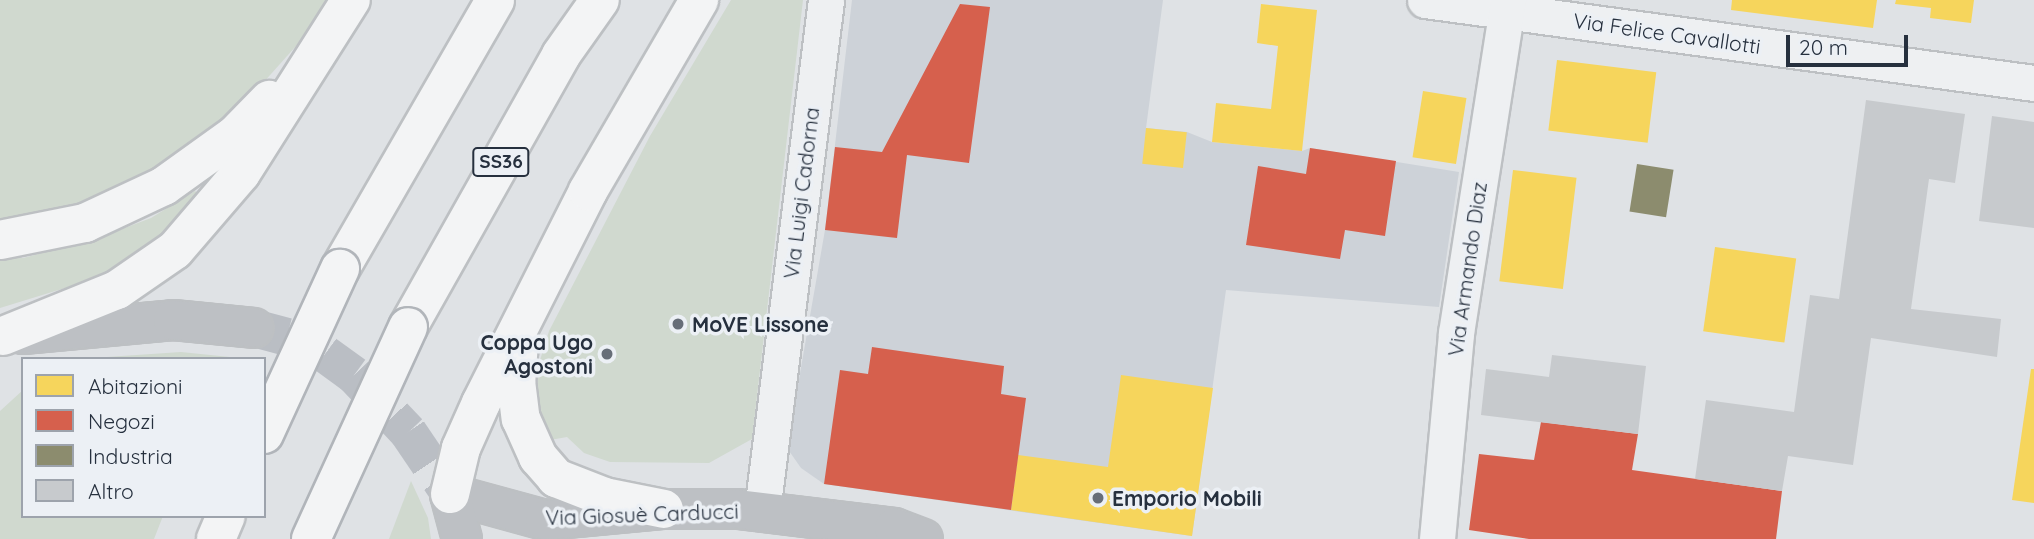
<!DOCTYPE html>
<meta charset="utf-8">
<style>
body{margin:0}
#map{position:relative;width:2034px;height:539px;overflow:hidden;background:#dfe2e5;font-family:Quicksand,sans-serif}
div>[style]{position:absolute}
.built>*{inset:0;background:#cdd2d8}
.green>*{inset:0;background:#d0d9cf}
.homes>*{inset:0;background:#f6d55c;transform-origin:0 0}
.shops>*{inset:0;background:#d6604d}
.industry>*{inset:0;background:#8c8c6e;transform-origin:0 0}
.building>*{inset:0;background:#c7cacd}
.secondary-tunnel>*{height:38px;margin-top:-19px;transform-origin:0;background:repeating-linear-gradient(90deg,#babec4 0 38px,transparent 0 57px)}
.roads{filter:drop-shadow(2px 0 #bdc0c3) drop-shadow(-2px 0 #bdc0c3) drop-shadow(0 2px #bdc0c3) drop-shadow(0 -2px #bdc0c3)}
.street>*{height:35px;margin:-17.5px;padding:0 17.5px;transform-origin:17.5px;border-radius:17.5px;background:#eef0f2}
.secondary>*{height:38px;margin:-19px;padding:0 19px;transform-origin:19px;border-radius:19px;background:#bdc0c4}
.highway>*{height:38px;margin:-19px;padding:0 19px;transform-origin:19px;border-radius:19px;background:#f3f4f5}
.bridges{filter:drop-shadow(2px 0 #b1b5ba) drop-shadow(-2px 0 #b1b5ba) drop-shadow(0 2px #b1b5ba) drop-shadow(0 -2px #b1b5ba)}
.highway-bridge>*{height:38px;margin:-19px;padding:0 19px;transform-origin:19px;border-radius:19px;background:#f3f4f5}
.dots>*{width:19px;height:19px;translate:-50% -50%;box-sizing:border-box;border:4px solid #ecf0f5;border-radius:50%}
span{translate:-50% -50%;white-space:nowrap;text-align:center;line-height:1.15;-webkit-text-stroke:7px #ecf0f5;paint-order:stroke}
.shield-label span{padding:2px 5px;background:#ecf0f5;border:2px solid;border-radius:5px;-webkit-text-stroke-width:0}
.shield-label{font-size:19px;color:#26303e;font-weight:700}
.street-label{font-size:21px;color:#26303e}
.poi-label{font-size:21px;color:#26303e;font-weight:700}
.left{translate:0 -50%;text-align:left}
.right{translate:-100% -50%;text-align:right}
.legend{position:absolute;left:21px;top:357px;width:245px;height:161px;box-sizing:border-box;background:#ecf0f5;border:2px solid #9da3ac;margin:0;padding:9px 12px;list-style:none;font-size:21px;color:#26303e}
.legend li{display:flex;align-items:center;gap:14px;height:35px}
.legend b{width:35px;border:2px solid #9da3ac}
.scale{position:absolute;left:1786px;top:35px;width:122px;height:32px;box-sizing:border-box;border:4px solid #26303e;border-top:0;padding-left:9px;font-size:21px;line-height:24px;white-space:nowrap;color:#26303e;-webkit-text-stroke:5px #ecf0f5;paint-order:stroke}
</style>
<div id="map">
<div class="built">
<i style="clip-path:polygon(852px 0,1163px 0,1146px 128px,1187px 132px,1212px 142px,1302px 151px,1310px 148px,1459px 172px,1439px 307px,1226px 290px,1192px 536px,824px 484px,801px 468px,787px 448px,825px 230px)"></i>
</div>
<div class="green">
<i style="clip-path:polygon(0 0,327px 0,305px 36px,253px 94px,196px 145px,136px 182px,79px 206px,0 222px)"></i>
<i style="clip-path:polygon(731px 0,803px 0,752px 439px,709px 463px,610px 462px,584px 453px,567px 437px,550px 440px,539px 408px,537px 370px,549px 331px,650px 136px)"></i>
<i style="clip-path:polygon(195px 191px,204px 198px,146px 251px,104px 276px,0 308px,0 258px,23px 258px,93px 240px,151px 218px)"></i>
<i style="clip-path:polygon(181px 352px,230px 357px,77px 359px)"></i>
<i style="clip-path:polygon(23px 390px,23px 516px,163px 516px,154px 539px,0 539px,0 411px)"></i>
<i style="clip-path:polygon(411px 481px,428px 518px,431px 539px,389px 539px)"></i>
</div>
<div class="homes">
<i style="clip-path:polygon(1732px 0,1877px 0,1873px 28px,1731px 10px)"></i>
<i style="clip-path:polygon(1896px 0,1974px 0,1971px 23px,1930px 18px,1931px 8px,1895px 4px)"></i>
<i style="clip-path:polygon(1261px 4px,1317px 10px,1302px 151px,1212px 142px,1216px 103px,1271px 109px,1278px 46px,1257px 43px)"></i>
<i style="left:1557px;top:60px;width:100px;height:71px;rotate:7deg"></i>
<i style="left:1423px;top:91px;width:44px;height:67px;rotate:9deg"></i>
<i style="left:1146px;top:128px;width:41px;height:36px;rotate:6deg"></i>
<i style="left:1513px;top:170px;width:64px;height:112px;rotate:7deg"></i>
<i style="left:1715px;top:247px;width:82px;height:85px;rotate:8deg"></i>
<i style="clip-path:polygon(2031px 369px,2034px 369px,2034px 503px,2012px 500px)"></i>
<i style="clip-path:polygon(1121px 375px,1213px 388px,1192px 536px,1011px 510px,1018px 455px,1108px 467px)"></i>
</div>
<div class="shops">
<i style="clip-path:polygon(960px 4px,990px 7px,969px 163px,907px 155px,897px 238px,825px 230px,835px 147px,882px 152px)"></i>
<i style="clip-path:polygon(1310px 148px,1396px 161px,1385px 236px,1345px 230px,1340px 259px,1246px 245px,1258px 166px,1306px 174px)"></i>
<i style="clip-path:polygon(872px 347px,1004px 366px,1001px 394px,1026px 398px,1011px 510px,824px 484px,840px 370px,868px 374px)"></i>
<i style="clip-path:polygon(1541px 422px,1638px 434px,1632px 470px,1782px 491px,1776px 539px,1529px 539px,1469px 530px,1479px 454px,1534px 460px)"></i>
</div>
<div class="industry">
<i style="left:1637px;top:164px;width:37px;height:48px;rotate:9deg"></i>
</div>
<div class="building">
<i style="clip-path:polygon(1866px 100px,1965px 114px,1955px 183px,1929px 179px,1911px 309px,2001px 319px,1997px 357px,1871px 338px,1853px 465px,1788px 456px,1782px 491px,1695px 479px,1706px 400px,1794px 412px,1810px 295px,1839px 299px)"></i>
<i style="clip-path:polygon(1992px 116px,2034px 122px,2034px 228px,1979px 221px)"></i>
<i style="clip-path:polygon(1552px 355px,1646px 366px,1638px 434px,1481px 415px,1486px 369px,1549px 377px)"></i>
</div>
<div class="secondary-tunnel">
<i style="left:254px;top:328px;width:34px;rotate:15deg"></i>
<i style="left:287px;top:337px;width:42px;rotate:24.1deg"></i>
<i style="left:325px;top:354px;width:36px;rotate:36deg"></i>
<i style="left:354px;top:375px;width:79px;rotate:46.5deg"></i>
<i style="left:408px;top:432px;width:75px;rotate:55.9deg"></i>
</div>
<div class="roads">
<div class="street">
<i style="left:1425px;top:0;width:615px;rotate:7.76deg"></i>
<i style="left:762px;top:511px;width:515px;rotate:-82.86deg"></i>
<i style="left:1437px;top:539px;width:207px;rotate:-84.7deg"></i>
<i style="left:1456px;top:333px;width:337px;rotate:-81.1deg"></i>
</div>
<div class="secondary">
<i style="left:23px;top:334px;width:151px;rotate:-5.3deg"></i>
<i style="left:173px;top:320px;width:81px;rotate:5.6deg"></i>
<i style="left:450px;top:494px;width:98px;rotate:15.3deg"></i>
<i style="left:545px;top:520px;width:120px;rotate:-5.3deg"></i>
<i style="left:664px;top:509px;width:74px"></i>
<i style="left:738px;top:509px;width:157px;rotate:6.9deg"></i>
<i style="left:894px;top:528px;width:31px;rotate:21deg"></i>
<i style="left:450px;top:494px;width:47px;rotate:75.1deg"></i>
</div>
<div class="highway">
<i style="left:0;top:240px;width:87px;rotate:-11.3deg"></i>
<i style="left:85px;top:223px;width:87px;rotate:-25.1deg"></i>
<i style="left:164px;top:186px;width:87px;rotate:-35.7deg"></i>
<i style="left:235px;top:135px;width:49px;rotate:-45.8deg"></i>
<i style="left:340px;top:269px;width:310px;rotate:-60deg"></i>
<i style="left:408px;top:327px;width:312px;rotate:-60.6deg"></i>
<i style="left:561px;top:55px;width:67px;rotate:-54.7deg"></i>
<i style="left:3px;top:336px;width:123px;rotate:-22deg"></i>
<i style="left:117px;top:290px;width:70px;rotate:-34.6deg"></i>
<i style="left:175px;top:250px;width:101px;rotate:-49.4deg"></i>
<i style="left:241px;top:173px;width:205px;rotate:-57.6deg"></i>
<i style="left:519px;top:342px;width:39px;rotate:94deg"></i>
<i style="left:516px;top:381px;width:38px;rotate:83deg"></i>
<i style="left:521px;top:419px;width:42px;rotate:65.9deg"></i>
<i style="left:538px;top:457px;width:28px;rotate:49deg"></i>
<i style="left:556px;top:478px;width:53px;rotate:21.2deg"></i>
<i style="left:605px;top:497px;width:60px;rotate:11.5deg"></i>
<i style="left:450px;top:494px;width:47px;rotate:-76.6deg"></i>
<i style="left:461px;top:448px;width:49px;rotate:-66deg"></i>
<i style="left:481px;top:403px;width:237px;rotate:-63.2deg"></i>
<i style="left:588px;top:191px;width:221px;rotate:-59.8deg"></i>
<i style="left:216px;top:539px;width:25px;rotate:-67deg"></i>
</div>
</div>
<div class="bridges">
<div class="highway-bridge">
<i style="left:264px;top:434px;width:182px;rotate:-65.3deg"></i>
<i style="left:311px;top:539px;width:233px;rotate:-65.4deg"></i>
</div>
</div>
<div class="dots">
<i style="left:678px;top:324px;background:#676e78"></i>
<i style="left:607px;top:354px;background:#676e78"></i>
<i style="left:1098px;top:498px;background:#676e78"></i>
</div>
<div class="shield-label">
<span style="left:501px;top:162px">SS36</span>
</div>
<div class="street-label">
<span style="left:1667px;top:33px;rotate:8deg">Via Felice Cavallotti</span>
<span style="left:801px;top:193px;rotate:-83deg">Via Luigi Cadorna</span>
<span style="left:1467px;top:269px;rotate:-82deg">Via Armando Diaz</span>
<span style="left:642px;top:514px;rotate:-2deg">Via Giosuè Carducci</span>
</div>
<div class="poi-label">
<span class="left" style="left:692px;top:324px">MoVE Lissone</span>
<span class="right" style="left:593px;top:354px">Coppa Ugo<br>Agostoni</span>
<span class="left" style="left:1112px;top:498px">Emporio Mobili</span>
</div>
<ul class="legend">
<li><b style="height:19px;background:#f6d55c"></b>Abitazioni</li>
<li><b style="height:19px;background:#d6604d"></b>Negozi</li>
<li><b style="height:19px;background:#8c8c6e"></b>Industria</li>
<li><b style="height:19px;background:#c7cacd"></b>Altro</li>
</ul>
<div class="scale">20 m</div>
</div>
